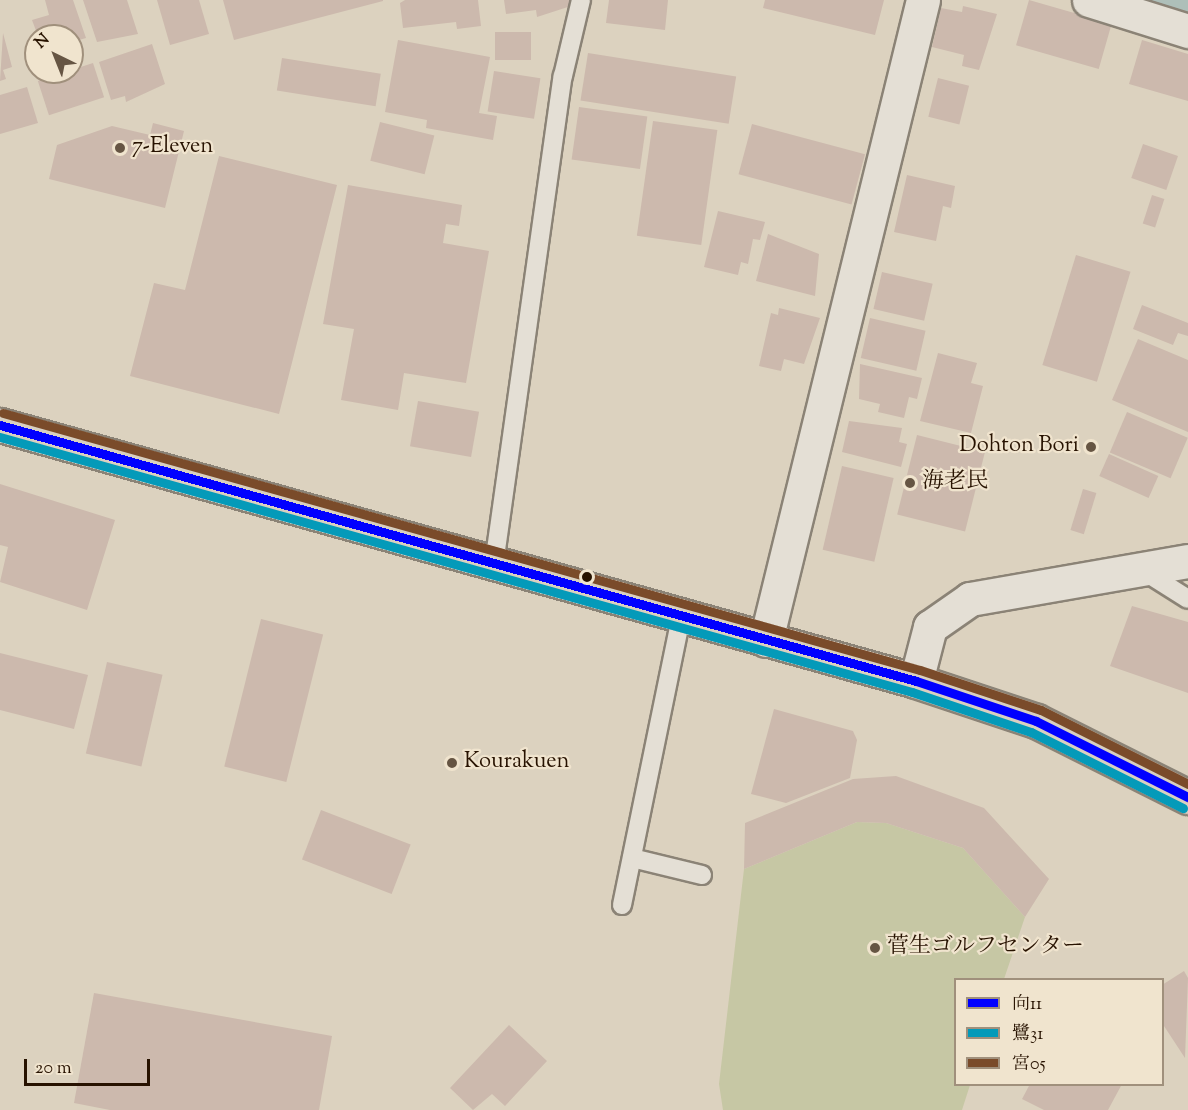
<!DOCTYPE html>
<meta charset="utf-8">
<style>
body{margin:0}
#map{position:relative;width:1188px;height:1110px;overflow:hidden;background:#dcd2bf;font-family:"Sorts Mill Goudy","Noto Serif JP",serif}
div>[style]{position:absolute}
.green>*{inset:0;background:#c6c7a4}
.river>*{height:75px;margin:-37.5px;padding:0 37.5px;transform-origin:37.5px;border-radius:37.5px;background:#aebfb9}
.building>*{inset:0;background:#ccb9ad;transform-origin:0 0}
.roads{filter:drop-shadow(2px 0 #8b8376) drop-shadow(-2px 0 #8b8376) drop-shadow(0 2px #8b8376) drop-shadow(0 -2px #8b8376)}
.lane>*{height:18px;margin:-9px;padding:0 9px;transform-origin:9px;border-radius:9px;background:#e4dfd5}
.street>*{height:33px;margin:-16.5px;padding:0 16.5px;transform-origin:16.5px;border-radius:16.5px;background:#e4dfd5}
.primary>*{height:33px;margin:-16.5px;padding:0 16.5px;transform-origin:16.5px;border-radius:16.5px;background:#d8cfc0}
.bus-1>*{height:9px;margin:-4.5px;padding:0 4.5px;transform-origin:4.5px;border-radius:4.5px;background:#00f}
.bus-2>*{height:9px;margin:-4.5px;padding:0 4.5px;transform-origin:4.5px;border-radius:4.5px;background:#049ab9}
.bus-3>*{height:9px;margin:-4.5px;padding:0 4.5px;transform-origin:4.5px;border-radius:4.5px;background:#7a4b2a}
.dots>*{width:16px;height:16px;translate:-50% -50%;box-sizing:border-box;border:3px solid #f0e4ce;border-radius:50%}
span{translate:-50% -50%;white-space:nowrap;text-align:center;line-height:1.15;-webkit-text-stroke:4.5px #f0e4ce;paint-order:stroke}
.poi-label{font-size:22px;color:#271200}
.left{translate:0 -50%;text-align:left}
.right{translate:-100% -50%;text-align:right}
.legend{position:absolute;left:954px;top:978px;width:210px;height:108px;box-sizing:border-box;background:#f0e4ce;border:2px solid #a0907c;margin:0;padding:8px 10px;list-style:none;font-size:18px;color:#271200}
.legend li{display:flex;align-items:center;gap:12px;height:30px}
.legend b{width:30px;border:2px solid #a0907c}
.north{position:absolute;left:24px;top:24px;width:60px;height:60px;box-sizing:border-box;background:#f0e4ce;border:2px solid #a0907c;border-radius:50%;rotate:317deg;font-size:16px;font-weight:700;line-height:24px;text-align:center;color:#271200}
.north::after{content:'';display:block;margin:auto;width:21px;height:27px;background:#665543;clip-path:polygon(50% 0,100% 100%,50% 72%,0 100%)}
.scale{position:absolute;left:24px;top:1059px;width:126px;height:27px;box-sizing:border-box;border:3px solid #271200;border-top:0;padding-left:8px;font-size:18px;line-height:21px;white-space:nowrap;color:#271200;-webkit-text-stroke:4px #f0e4ce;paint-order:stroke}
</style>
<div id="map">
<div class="green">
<i style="clip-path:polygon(857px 822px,886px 823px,963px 848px,1025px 917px,1004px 979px,956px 980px,956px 1084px,970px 1085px,962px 1110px,723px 1110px,719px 1084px,744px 869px)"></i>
</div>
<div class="river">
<i style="left:1170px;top:0;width:19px;rotate:18deg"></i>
</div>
<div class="building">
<i style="clip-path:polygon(45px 0,73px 0,86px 38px,72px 42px,72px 36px,38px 36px,32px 20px,49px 15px)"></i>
<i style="clip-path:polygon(83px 0,127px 0,138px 34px,97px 42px)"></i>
<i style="clip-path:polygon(157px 0,199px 0,209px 34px,170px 45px)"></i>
<i style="clip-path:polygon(223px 0,383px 0,383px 1px,234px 40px)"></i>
<i style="clip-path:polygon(405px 0,478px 0,481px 26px,457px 29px,456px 22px,403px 28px,400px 3px)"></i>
<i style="clip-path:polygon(504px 0,574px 0,574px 5px,537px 17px,536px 10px,506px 14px)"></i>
<i style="clip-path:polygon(609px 0,668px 0,665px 30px,606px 23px)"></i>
<i style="clip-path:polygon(765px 0,884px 0,875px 35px,763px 8px)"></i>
<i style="left:1029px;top:0;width:86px;height:47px;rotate:16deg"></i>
<i style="clip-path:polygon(963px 6px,997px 14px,979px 70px,962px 66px,964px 55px,932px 47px,941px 8px,962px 12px)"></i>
<i style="left:495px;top:32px;width:36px;height:28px"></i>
<i style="clip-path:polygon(3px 33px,12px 67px,3px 70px,6px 79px,0 81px)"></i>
<i style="clip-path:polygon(398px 40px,490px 57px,479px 113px,497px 116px,493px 140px,426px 128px,427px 120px,385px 112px)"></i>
<i style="clip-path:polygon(1142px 40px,1188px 54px,1188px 101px,1129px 84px)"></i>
<i style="clip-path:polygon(152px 44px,165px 84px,126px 102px,125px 96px,111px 100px,99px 62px)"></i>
<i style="left:588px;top:53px;width:150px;height:48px;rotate:9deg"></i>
<i style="left:282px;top:58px;width:100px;height:33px;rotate:9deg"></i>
<i style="left:93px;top:63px;width:36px;height:58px;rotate:72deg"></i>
<i style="left:494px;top:71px;width:47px;height:41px;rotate:9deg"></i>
<i style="left:938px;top:78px;width:32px;height:40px;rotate:14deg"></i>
<i style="clip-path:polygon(27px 87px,38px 123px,0 134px,0 95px)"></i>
<i style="left:579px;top:107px;width:69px;height:53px;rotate:8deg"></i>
<i style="left:653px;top:121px;width:65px;height:116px;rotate:8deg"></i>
<i style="left:380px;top:122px;width:56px;height:40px;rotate:14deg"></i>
<i style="clip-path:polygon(153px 123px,184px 131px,165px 208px,49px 179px,57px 145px,112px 126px,150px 135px)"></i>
<i style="left:752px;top:124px;width:117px;height:52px;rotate:15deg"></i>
<i style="left:1143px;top:144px;width:37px;height:36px;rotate:19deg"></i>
<i style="clip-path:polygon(219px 156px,337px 185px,279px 414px,130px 376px,154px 283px,185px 290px)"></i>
<i style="clip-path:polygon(907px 175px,955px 186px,951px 208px,943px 206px,936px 241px,894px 232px)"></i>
<i style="clip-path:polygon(348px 185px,462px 205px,459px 226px,446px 224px,443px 243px,489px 251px,466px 383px,404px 373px,398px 410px,341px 400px,354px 329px,323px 324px)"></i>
<i style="left:1152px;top:195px;width:13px;height:30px;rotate:18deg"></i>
<i style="clip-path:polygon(718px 211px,765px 222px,760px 240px,753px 239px,748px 264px,741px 262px,738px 275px,704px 267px)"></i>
<i style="clip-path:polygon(768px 234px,819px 254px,815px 296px,756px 281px)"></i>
<i style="left:1076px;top:255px;width:57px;height:115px;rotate:17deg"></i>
<i style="left:882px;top:272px;width:52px;height:38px;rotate:13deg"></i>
<i style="clip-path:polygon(1142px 305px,1188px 323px,1188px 336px,1178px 333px,1173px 345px,1133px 329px)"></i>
<i style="clip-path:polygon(779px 308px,820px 318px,804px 364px,784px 359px,781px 371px,759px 366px,771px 313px,778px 315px)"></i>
<i style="left:870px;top:318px;width:57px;height:41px;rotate:13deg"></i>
<i style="clip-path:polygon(1138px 339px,1188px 360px,1188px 432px,1112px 400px)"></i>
<i style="clip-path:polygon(938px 353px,977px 363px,971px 383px,983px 386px,971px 433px,920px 421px)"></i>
<i style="clip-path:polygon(860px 364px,922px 378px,917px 399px,909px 397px,904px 418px,878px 412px,880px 404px,859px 399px)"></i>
<i style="left:418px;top:401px;width:62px;height:46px;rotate:10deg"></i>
<i style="left:1127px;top:412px;width:66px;height:44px;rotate:23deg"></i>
<i style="clip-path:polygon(849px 421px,902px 428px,899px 442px,907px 444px,901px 467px,842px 452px)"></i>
<i style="left:917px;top:435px;width:70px;height:82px;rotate:14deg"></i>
<i style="left:1109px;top:454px;width:54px;height:24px;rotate:24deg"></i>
<i style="left:842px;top:466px;width:53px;height:86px;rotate:13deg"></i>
<i style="clip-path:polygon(0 484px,115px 520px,87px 610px,0 582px,8px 547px,0 545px)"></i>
<i style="left:1083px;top:489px;width:14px;height:43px;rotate:17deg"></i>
<i style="clip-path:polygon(1132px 606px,1188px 622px,1188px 693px,1110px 666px)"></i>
<i style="left:261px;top:619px;width:64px;height:152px;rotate:14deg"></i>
<i style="clip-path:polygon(0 653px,88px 675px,74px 729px,0 710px)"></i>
<i style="left:107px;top:662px;width:57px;height:94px;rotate:13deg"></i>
<i style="clip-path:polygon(774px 709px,853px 731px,857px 740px,850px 778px,786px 803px,751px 794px)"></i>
<i style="clip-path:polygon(896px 776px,984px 808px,1049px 879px,1025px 917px,963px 848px,886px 823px,857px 822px,744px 869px,745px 823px,853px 779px)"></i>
<i style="left:321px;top:810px;width:96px;height:53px;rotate:21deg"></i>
<i style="clip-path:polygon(1184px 971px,1188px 978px,1185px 1058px,1162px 1023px,1162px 985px)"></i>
<i style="clip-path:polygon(94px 993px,332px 1036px,319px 1110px,110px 1110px,74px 1103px)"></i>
<i style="clip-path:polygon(509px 1025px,547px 1061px,505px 1106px,492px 1094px,473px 1110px,450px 1088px)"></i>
<i style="clip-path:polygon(1030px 1084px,1122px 1084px,1108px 1110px,1044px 1110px,1022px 1099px)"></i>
</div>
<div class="roads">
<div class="lane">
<i style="left:494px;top:564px;width:493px;rotate:-82deg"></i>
<i style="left:563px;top:76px;width:78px;rotate:-76.7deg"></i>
<i style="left:1142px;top:570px;width:54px;rotate:32.2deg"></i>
<i style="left:632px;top:858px;width:72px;rotate:13.7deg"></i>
<i style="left:622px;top:905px;width:294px;rotate:-78.4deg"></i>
</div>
<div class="street">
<i style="left:1089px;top:0;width:104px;rotate:17.4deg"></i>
<i style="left:766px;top:640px;width:659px;rotate:-76.22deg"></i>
<i style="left:916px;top:681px;width:56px;rotate:-75.5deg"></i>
<i style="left:930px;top:627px;width:49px;rotate:-35deg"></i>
<i style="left:970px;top:599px;width:221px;rotate:-9.9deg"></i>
</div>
<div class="primary">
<i style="left:0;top:425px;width:951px;rotate:15.61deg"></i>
<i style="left:916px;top:681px;width:126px;rotate:18.4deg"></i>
<i style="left:1036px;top:721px;width:170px;rotate:26.6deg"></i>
</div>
</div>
<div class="bus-1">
<i style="left:0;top:425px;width:951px;rotate:15.61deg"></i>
<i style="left:916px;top:681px;width:126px;rotate:18.4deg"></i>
<i style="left:1036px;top:721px;width:170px;rotate:26.6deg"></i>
</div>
<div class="bus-2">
<i style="left:0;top:437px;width:947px;rotate:15.62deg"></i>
<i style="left:912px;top:692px;width:126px;rotate:18.6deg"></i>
<i style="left:1031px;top:732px;width:170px;rotate:26.6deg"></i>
</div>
<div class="bus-3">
<i style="left:3px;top:413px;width:952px;rotate:15.66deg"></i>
<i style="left:920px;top:670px;width:127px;rotate:18.3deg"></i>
<i style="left:1041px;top:710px;width:165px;rotate:26.7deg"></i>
</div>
<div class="dots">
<i style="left:120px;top:148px;background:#665543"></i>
<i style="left:1091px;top:447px;background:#665543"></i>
<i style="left:910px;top:483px;background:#665543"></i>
<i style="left:587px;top:577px;background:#271200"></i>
<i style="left:452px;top:763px;background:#665543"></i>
<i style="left:875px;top:948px;background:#665543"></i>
</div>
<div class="poi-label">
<span class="left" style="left:132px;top:148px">7-Eleven</span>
<span class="right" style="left:1079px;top:447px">Dohton Bori</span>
<span class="left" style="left:922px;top:483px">海老民</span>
<span class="left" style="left:464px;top:763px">Kourakuen</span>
<span class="left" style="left:887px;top:948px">菅生ゴルフセンター</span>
</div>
<ul class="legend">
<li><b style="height:8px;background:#00f"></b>向11</li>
<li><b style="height:8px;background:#049ab9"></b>鷺31</li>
<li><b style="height:8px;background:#7a4b2a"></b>宮05</li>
</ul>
<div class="north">N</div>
<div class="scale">20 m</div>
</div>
